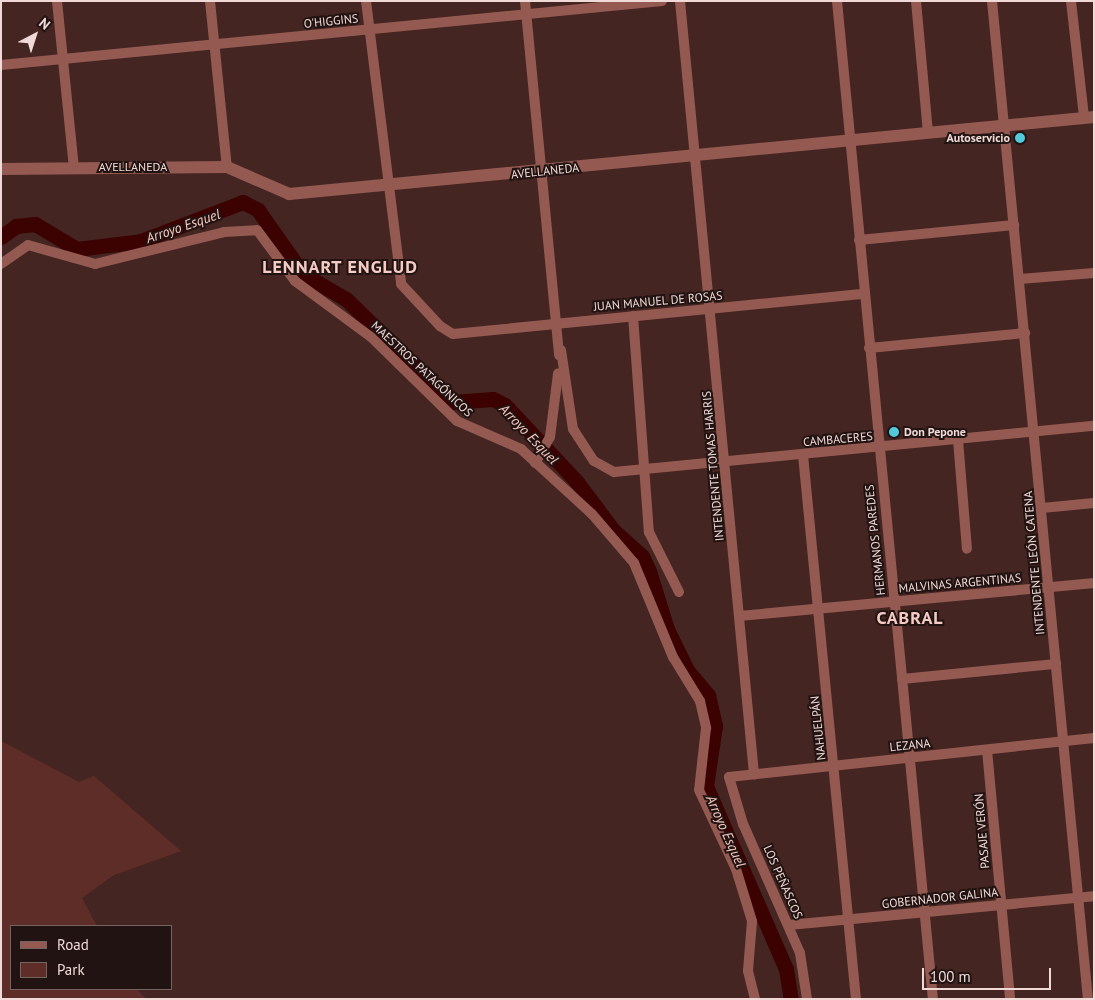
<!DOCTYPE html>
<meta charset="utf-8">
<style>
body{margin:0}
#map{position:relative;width:1095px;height:1000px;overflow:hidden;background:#452521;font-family:"PT Sans",sans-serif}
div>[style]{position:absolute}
.green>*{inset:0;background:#5f2d27}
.river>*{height:15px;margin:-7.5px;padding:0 7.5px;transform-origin:7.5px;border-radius:7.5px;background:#3c0202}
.minor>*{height:10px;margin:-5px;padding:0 5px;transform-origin:5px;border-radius:5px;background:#945a52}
.tertiary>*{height:12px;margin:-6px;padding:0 6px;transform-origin:6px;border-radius:6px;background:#945a52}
.dots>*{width:14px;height:14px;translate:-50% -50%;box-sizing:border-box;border:2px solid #211311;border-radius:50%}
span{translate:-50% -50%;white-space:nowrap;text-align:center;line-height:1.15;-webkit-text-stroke:4px #211311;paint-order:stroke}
.street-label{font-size:12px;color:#f0dad7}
.poi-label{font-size:12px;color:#f0dad7;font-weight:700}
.right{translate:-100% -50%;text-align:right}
.left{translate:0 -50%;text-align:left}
.water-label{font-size:14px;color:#f8c7c0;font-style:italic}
.district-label{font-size:18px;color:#f5cbc4;font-weight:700;letter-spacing:1px}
.frame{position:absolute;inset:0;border:2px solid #f0dad7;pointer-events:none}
.legend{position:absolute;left:10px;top:925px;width:162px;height:65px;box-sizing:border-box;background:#211311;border:1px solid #746360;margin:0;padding:6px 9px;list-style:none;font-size:15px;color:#f0dad7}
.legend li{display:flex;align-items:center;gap:10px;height:25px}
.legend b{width:25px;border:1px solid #746360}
.north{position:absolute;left:10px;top:10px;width:50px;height:50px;-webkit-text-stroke:4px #211311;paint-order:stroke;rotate:40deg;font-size:14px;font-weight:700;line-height:20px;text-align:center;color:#f0dad7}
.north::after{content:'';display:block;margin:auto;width:18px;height:22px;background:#f0dad7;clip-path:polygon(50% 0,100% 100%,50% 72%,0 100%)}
.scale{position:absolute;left:922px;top:968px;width:129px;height:22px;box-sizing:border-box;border:2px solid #f0dad7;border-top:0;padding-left:6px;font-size:15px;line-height:18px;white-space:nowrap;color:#f0dad7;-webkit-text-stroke:4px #211311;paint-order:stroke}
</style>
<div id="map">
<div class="green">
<i style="clip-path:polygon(1px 741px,79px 782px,94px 776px,181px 851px,114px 875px,82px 898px,97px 926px,11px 926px,11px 989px,137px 989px,146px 999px,1px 999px)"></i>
</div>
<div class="river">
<i style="left:1px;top:237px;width:19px;rotate:-36deg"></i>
<i style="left:16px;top:226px;width:19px;rotate:-6deg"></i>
<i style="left:35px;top:224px;width:49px;rotate:30.8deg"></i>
<i style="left:77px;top:249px;width:64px;rotate:-7.1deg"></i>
<i style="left:141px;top:241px;width:109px;rotate:-20.9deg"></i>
<i style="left:243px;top:202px;width:17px;rotate:28deg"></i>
<i style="left:258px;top:210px;width:78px;rotate:54.9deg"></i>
<i style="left:303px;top:274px;width:50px;rotate:30.2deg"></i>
<i style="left:346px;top:299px;width:148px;rotate:44.2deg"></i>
<i style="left:452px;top:402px;width:41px;rotate:-4.2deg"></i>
<i style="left:493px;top:399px;width:13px;rotate:27deg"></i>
<i style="left:505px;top:405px;width:105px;rotate:46.9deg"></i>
<i style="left:577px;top:482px;width:60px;rotate:53.1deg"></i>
<i style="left:613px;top:530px;width:39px;rotate:42deg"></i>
<i style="left:642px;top:556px;width:17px;rotate:65deg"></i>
<i style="left:649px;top:571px;width:61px;rotate:72.8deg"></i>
<i style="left:667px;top:629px;width:46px;rotate:64deg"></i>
<i style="left:687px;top:670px;width:33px;rotate:50deg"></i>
<i style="left:708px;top:695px;width:32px;rotate:77deg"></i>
<i style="left:715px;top:726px;width:61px;rotate:98.5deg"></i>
<i style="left:706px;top:786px;width:200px;rotate:66.4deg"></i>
<i style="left:786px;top:969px;width:30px;rotate:81deg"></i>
</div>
<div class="minor">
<i style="left:57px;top:1px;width:168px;rotate:84.2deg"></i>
<i style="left:210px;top:1px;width:167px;rotate:84.2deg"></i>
<i style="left:366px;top:1px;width:285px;rotate:82.9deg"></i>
<i style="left:401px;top:284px;width:57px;rotate:47.1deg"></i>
<i style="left:440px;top:326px;width:15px;rotate:32deg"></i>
<i style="left:453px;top:334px;width:413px;rotate:-5.6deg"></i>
<i style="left:525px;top:1px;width:356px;rotate:84.5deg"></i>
<i style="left:680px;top:1px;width:777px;rotate:84.53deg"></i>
<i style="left:837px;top:1px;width:1003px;rotate:84.51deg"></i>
<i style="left:916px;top:1px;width:132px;rotate:84.8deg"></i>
<i style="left:992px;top:1px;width:1003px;rotate:84.51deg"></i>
<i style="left:1071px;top:1px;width:117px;rotate:83.6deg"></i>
<i style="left:1px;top:65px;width:664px;rotate:-5.53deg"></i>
<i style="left:859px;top:240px;width:156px;rotate:-5.5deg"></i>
<i style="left:1px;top:264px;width:33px;rotate:-35deg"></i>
<i style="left:28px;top:245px;width:70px;rotate:15.8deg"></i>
<i style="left:95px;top:264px;width:133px;rotate:-13.9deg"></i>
<i style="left:224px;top:232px;width:33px;rotate:-3deg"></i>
<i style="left:257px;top:230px;width:64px;rotate:53.3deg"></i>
<i style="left:295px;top:281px;width:94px;rotate:36.4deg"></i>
<i style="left:371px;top:337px;width:120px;rotate:44.3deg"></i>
<i style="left:457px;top:421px;width:70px;rotate:23.6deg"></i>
<i style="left:521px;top:449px;width:96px;rotate:42.5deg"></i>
<i style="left:592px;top:514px;width:65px;rotate:49.4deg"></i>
<i style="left:634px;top:563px;width:102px;rotate:67.5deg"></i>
<i style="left:673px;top:657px;width:52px;rotate:58.5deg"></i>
<i style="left:700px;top:701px;width:28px;rotate:77deg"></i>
<i style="left:706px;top:728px;width:62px;rotate:96.4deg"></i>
<i style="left:699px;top:790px;width:87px;rotate:64.9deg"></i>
<i style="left:736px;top:869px;width:54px;rotate:72.9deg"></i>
<i style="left:752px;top:921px;width:50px;rotate:94.6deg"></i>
<i style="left:748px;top:971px;width:29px;rotate:76deg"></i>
<i style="left:1020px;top:279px;width:74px;rotate:-4.6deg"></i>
<i style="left:633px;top:316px;width:217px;rotate:85.8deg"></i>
<i style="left:649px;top:532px;width:67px;rotate:63.4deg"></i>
<i style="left:869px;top:348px;width:157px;rotate:-5.5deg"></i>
<i style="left:561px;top:350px;width:80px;rotate:81.4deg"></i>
<i style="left:573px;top:429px;width:38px;rotate:57deg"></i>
<i style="left:594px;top:461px;width:23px;rotate:29deg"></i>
<i style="left:614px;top:472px;width:482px;rotate:-5.5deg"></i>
<i style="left:958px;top:440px;width:109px;rotate:85.3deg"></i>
<i style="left:803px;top:455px;width:547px;rotate:84.44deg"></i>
<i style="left:535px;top:463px;width:30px;rotate:-60deg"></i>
<i style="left:550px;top:437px;width:64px;rotate:-82.8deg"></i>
<i style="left:1042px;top:508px;width:52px;rotate:-5.5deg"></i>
<i style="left:739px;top:616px;width:357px;rotate:-5.3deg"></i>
<i style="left:902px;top:679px;width:155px;rotate:-5.6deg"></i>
<i style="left:987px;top:750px;width:250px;rotate:84.7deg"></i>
<i style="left:789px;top:925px;width:306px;rotate:-5.4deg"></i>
<i style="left:807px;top:999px;width:47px;rotate:-98.7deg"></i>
<i style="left:800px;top:953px;width:141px;rotate:-113.8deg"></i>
<i style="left:743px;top:824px;width:49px;rotate:-106.6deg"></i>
<i style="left:729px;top:777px;width:367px;rotate:-6.1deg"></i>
</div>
<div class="tertiary">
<i style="left:1px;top:169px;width:226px;rotate:-0.5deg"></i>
<i style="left:227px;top:167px;width:68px;rotate:23.5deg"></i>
<i style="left:289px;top:194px;width:809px;rotate:-5.46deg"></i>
</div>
<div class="dots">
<i style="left:1020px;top:138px;background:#53cadc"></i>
<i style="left:894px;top:432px;background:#53cadc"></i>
</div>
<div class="street-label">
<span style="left:331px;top:21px;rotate:-6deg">O'HIGGINS</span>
<span style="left:133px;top:167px">AVELLANEDA</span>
<span style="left:545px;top:171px;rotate:-6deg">AVELLANEDA</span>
<span style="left:658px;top:301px;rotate:-5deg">JUAN MANUEL DE ROSAS</span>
<span style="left:422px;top:369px;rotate:43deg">MAESTROS PATAGÓNICOS</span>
<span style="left:838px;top:439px;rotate:-5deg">CAMBACERES</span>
<span style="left:713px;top:466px;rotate:-95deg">INTENDENTE TOMAS HARRIS</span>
<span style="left:875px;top:540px;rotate:-96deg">HERMANOS PAREDES</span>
<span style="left:1034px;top:563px;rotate:-95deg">INTENDENTE LEÓN CATENA</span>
<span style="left:960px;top:583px;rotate:-5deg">MALVINAS ARGENTINAS</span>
<span style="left:818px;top:728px;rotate:-96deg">NAHUELPÁN</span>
<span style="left:910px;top:745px;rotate:-6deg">LEZANA</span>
<span style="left:982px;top:831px;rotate:-95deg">PASAJE VERÓN</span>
<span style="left:783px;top:882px;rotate:66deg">LOS PEÑASCOS</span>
<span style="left:940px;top:898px;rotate:-6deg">GOBERNADOR GALINA</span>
</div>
<div class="poi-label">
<span class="right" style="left:1010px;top:138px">Autoservicio</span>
<span class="left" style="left:904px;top:432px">Don Pepone</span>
</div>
<div class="water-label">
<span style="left:183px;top:226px;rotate:-19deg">Arroyo Esquel</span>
<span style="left:529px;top:434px;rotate:46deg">Arroyo Esquel</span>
<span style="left:726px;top:831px;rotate:66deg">Arroyo Esquel</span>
</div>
<div class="district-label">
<span style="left:340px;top:267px">LENNART ENGLUD</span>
<span style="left:910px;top:618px">CABRAL</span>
</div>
<div class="frame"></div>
<ul class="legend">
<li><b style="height:6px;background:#945a52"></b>Road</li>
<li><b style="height:14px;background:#5f2d27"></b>Park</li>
</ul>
<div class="north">N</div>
<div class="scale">100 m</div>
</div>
